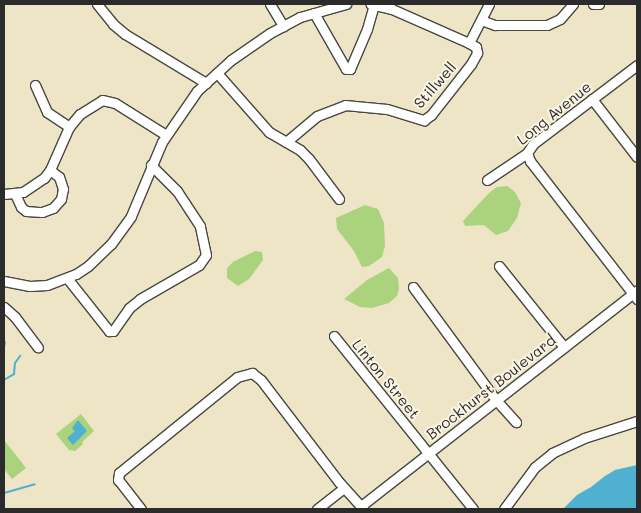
<!DOCTYPE html>
<style>
body{margin:0}
#map{position:relative;width:641px;height:513px;overflow:hidden;background:#ede5c5;font-family:Mali,sans-serif}
div>[style]{position:absolute}
.green>*{inset:0;background:#abd37e}
.water>*{inset:0;background:#50b0cf}
.stream>*{height:2px;margin:-1px;padding:0 1px;transform-origin:1px;border-radius:1px;background:#50b0cf}
.roads{filter:drop-shadow(1px 0 #484742) drop-shadow(-1px 0 #484742) drop-shadow(0 1px #484742) drop-shadow(0 -1px #484742)}
.minor>*{height:9px;margin:-4.5px;padding:0 4.5px;transform-origin:4.5px;border-radius:4.5px;background:#fff}
span{translate:-50% -50%;white-space:nowrap;text-align:center;line-height:1.15;-webkit-text-stroke:4px #fcf5e5;paint-order:stroke}
.street-label{font-size:15px;color:#2b2b2b}
.frame{position:absolute;inset:0;border:5px solid #2b2b2b;pointer-events:none}
</style>
<div id="map">
<div class="green">
<i style="clip-path:polygon(507px 186px,515px 192px,521px 203px,517px 218px,508px 231px,496px 235px,484px 225px,465px 226px,463px 221px,489px 193px,497px 187px)"></i>
<i style="clip-path:polygon(365px 205px,378px 209px,384px 223px,385px 246px,382px 257px,369px 266px,362px 267px,354px 251px,337px 229px,336px 218px)"></i>
<i style="clip-path:polygon(255px 251px,262px 252px,263px 260px,249px 279px,238px 286px,227px 278px,227px 268px,233px 262px)"></i>
<i style="clip-path:polygon(389px 268px,398px 278px,399px 289px,397px 296px,389px 303px,372px 308px,360px 307px,344px 299px,367px 280px)"></i>
<i style="clip-path:polygon(81px 414px,94px 431px,82px 442px,83px 444px,75px 451px,69px 450px,56px 434px)"></i>
<i style="clip-path:polygon(4px 440px,26px 468px,12px 479px,4px 469px)"></i>
</div>
<div class="water">
<i style="clip-path:polygon(78px 420px,87px 431px,73px 445px,67px 438px,75px 431px,72px 428px)"></i>
<i style="clip-path:polygon(637px 465px,637px 509px,563px 509px,577px 495px,591px 487px,605px 476px,615px 470px)"></i>
</div>
<div class="stream">
<i style="left:4px;top:347px;width:5px;rotate:-79deg"></i>
<i style="left:4px;top:380px;width:12px;rotate:-31deg"></i>
<i style="left:14px;top:374px;width:11px;rotate:-85deg"></i>
<i style="left:15px;top:363px;width:9px;rotate:-54deg"></i>
<i style="left:4px;top:493px;width:32px;rotate:-16deg"></i>
</div>
<div class="roads">
<div class="minor">
<i style="left:97px;top:4px;width:26px;rotate:51deg"></i>
<i style="left:113px;top:24px;width:16px;rotate:40deg"></i>
<i style="left:125px;top:34px;width:95px;rotate:31.2deg"></i>
<i style="left:270px;top:4px;width:26px;rotate:59deg"></i>
<i style="left:593px;top:4px;width:6px"></i>
<i style="left:314px;top:13px;width:64px;rotate:60.3deg"></i>
<i style="left:346px;top:69px;width:4px"></i>
<i style="left:350px;top:69px;width:43px;rotate:-67deg"></i>
<i style="left:367px;top:29px;width:26px;rotate:-74deg"></i>
<i style="left:481px;top:20px;width:15px;rotate:20deg"></i>
<i style="left:495px;top:25px;width:52px"></i>
<i style="left:547px;top:25px;width:14px;rotate:-25deg"></i>
<i style="left:560px;top:19px;width:20px;rotate:-49deg"></i>
<i style="left:469px;top:43px;width:44px;rotate:-62.9deg"></i>
<i style="left:217px;top:73px;width:79px;rotate:48.6deg"></i>
<i style="left:269px;top:132px;width:36px;rotate:30deg"></i>
<i style="left:300px;top:150px;width:13px;rotate:45deg"></i>
<i style="left:309px;top:159px;width:50px;rotate:53.1deg"></i>
<i style="left:35px;top:85px;width:30px;rotate:66deg"></i>
<i style="left:47px;top:112px;width:27px;rotate:34deg"></i>
<i style="left:592px;top:99px;width:73px;rotate:52.2deg"></i>
<i style="left:286px;top:142px;width:40px;rotate:-40deg"></i>
<i style="left:317px;top:116px;width:30px;rotate:-21deg"></i>
<i style="left:345px;top:105px;width:42px;rotate:5.4deg"></i>
<i style="left:387px;top:109px;width:39px;rotate:17deg"></i>
<i style="left:424px;top:120px;width:9px;rotate:-36deg"></i>
<i style="left:431px;top:115px;width:65px;rotate:-51.9deg"></i>
<i style="left:471px;top:64px;width:13px;rotate:-61deg"></i>
<i style="left:477px;top:53px;width:6px;rotate:-99deg"></i>
<i style="left:476px;top:47px;width:8px;rotate:-150deg"></i>
<i style="left:469px;top:43px;width:84px;rotate:-156.2deg"></i>
<i style="left:392px;top:9px;width:22px;rotate:-167deg"></i>
<i style="left:527px;top:153px;width:9px;rotate:69deg"></i>
<i style="left:530px;top:161px;width:175px;rotate:52.2deg"></i>
<i style="left:487px;top:180px;width:48px;rotate:-34deg"></i>
<i style="left:527px;top:153px;width:11px;rotate:-56deg"></i>
<i style="left:533px;top:144px;width:131px;rotate:-37.2deg"></i>
<i style="left:4px;top:194px;width:19px;rotate:-6deg"></i>
<i style="left:23px;top:192px;width:25px;rotate:-34deg"></i>
<i style="left:44px;top:178px;width:10px;rotate:-53deg"></i>
<i style="left:50px;top:170px;width:47px;rotate:-66.2deg"></i>
<i style="left:69px;top:127px;width:17px;rotate:-50deg"></i>
<i style="left:80px;top:114px;width:26px;rotate:-32deg"></i>
<i style="left:102px;top:100px;width:13px;rotate:13deg"></i>
<i style="left:115px;top:103px;width:60px;rotate:32.1deg"></i>
<i style="left:15px;top:194px;width:14px;rotate:65deg"></i>
<i style="left:21px;top:207px;width:6px;rotate:39deg"></i>
<i style="left:26px;top:211px;width:16px;rotate:4deg"></i>
<i style="left:42px;top:212px;width:12px;rotate:-20deg"></i>
<i style="left:53px;top:208px;width:12px;rotate:-48deg"></i>
<i style="left:61px;top:199px;width:10px;rotate:-79deg"></i>
<i style="left:63px;top:189px;width:13px;rotate:-108deg"></i>
<i style="left:59px;top:177px;width:11px;rotate:-142deg"></i>
<i style="left:499px;top:266px;width:104px;rotate:51.3deg"></i>
<i style="left:67px;top:278px;width:68px;rotate:51.6deg"></i>
<i style="left:109px;top:331px;width:4px"></i>
<i style="left:113px;top:331px;width:28px;rotate:-55deg"></i>
<i style="left:129px;top:308px;width:14px;rotate:-39deg"></i>
<i style="left:140px;top:299px;width:68px;rotate:-30deg"></i>
<i style="left:199px;top:265px;width:12px;rotate:-55deg"></i>
<i style="left:206px;top:255px;width:30px;rotate:-102deg"></i>
<i style="left:200px;top:226px;width:42px;rotate:-123.3deg"></i>
<i style="left:177px;top:191px;width:37px;rotate:-135deg"></i>
<i style="left:4px;top:281px;width:26px;rotate:11deg"></i>
<i style="left:30px;top:286px;width:17px;rotate:-3deg"></i>
<i style="left:47px;top:285px;width:31px;rotate:-21deg"></i>
<i style="left:76px;top:274px;width:14px;rotate:-34deg"></i>
<i style="left:88px;top:266px;width:32px;rotate:-44deg"></i>
<i style="left:111px;top:244px;width:34px;rotate:-54deg"></i>
<i style="left:131px;top:216px;width:80px;rotate:-67.3deg"></i>
<i style="left:162px;top:142px;width:62px;rotate:-55.5deg"></i>
<i style="left:197px;top:91px;width:46px;rotate:-42.4deg"></i>
<i style="left:231px;top:60px;width:47px;rotate:-34.7deg"></i>
<i style="left:270px;top:33px;width:34px;rotate:-28deg"></i>
<i style="left:300px;top:17px;width:48px;rotate:-15.8deg"></i>
<i style="left:413px;top:287px;width:140px;rotate:53.7deg"></i>
<i style="left:496px;top:400px;width:30px;rotate:48deg"></i>
<i style="left:4px;top:307px;width:15px;rotate:42deg"></i>
<i style="left:15px;top:317px;width:38px;rotate:53deg"></i>
<i style="left:334px;top:336px;width:222px;rotate:51.2deg"></i>
<i style="left:361px;top:506px;width:350px;rotate:-38deg"></i>
<i style="left:141px;top:509px;width:37px;rotate:-128deg"></i>
<i style="left:118px;top:480px;width:7px;rotate:-82deg"></i>
<i style="left:119px;top:473px;width:152px;rotate:-39.1deg"></i>
<i style="left:237px;top:377px;width:16px;rotate:-15deg"></i>
<i style="left:252px;top:373px;width:11px;rotate:38deg"></i>
<i style="left:261px;top:380px;width:128px;rotate:52.6deg"></i>
<i style="left:339px;top:482px;width:36px;rotate:48deg"></i>
<i style="left:317px;top:509px;width:34px;rotate:-38deg"></i>
<i style="left:504px;top:509px;width:52px;rotate:-53.6deg"></i>
<i style="left:535px;top:467px;width:22px;rotate:-39deg"></i>
<i style="left:552px;top:453px;width:35px;rotate:-25deg"></i>
<i style="left:584px;top:438px;width:56px;rotate:-17.8deg"></i>
</div>
</div>
<div class="street-label">
<span style="left:435px;top:85px;rotate:-49deg">Stillwell</span>
<span style="left:554px;top:113px;rotate:-39deg">Long Avenue</span>
<span style="left:386px;top:379px;rotate:51deg">Linton Street</span>
<span style="left:491px;top:387px;rotate:-38deg">Brockhurst Boulevard</span>
</div>
<div class="frame"></div>
</div>
